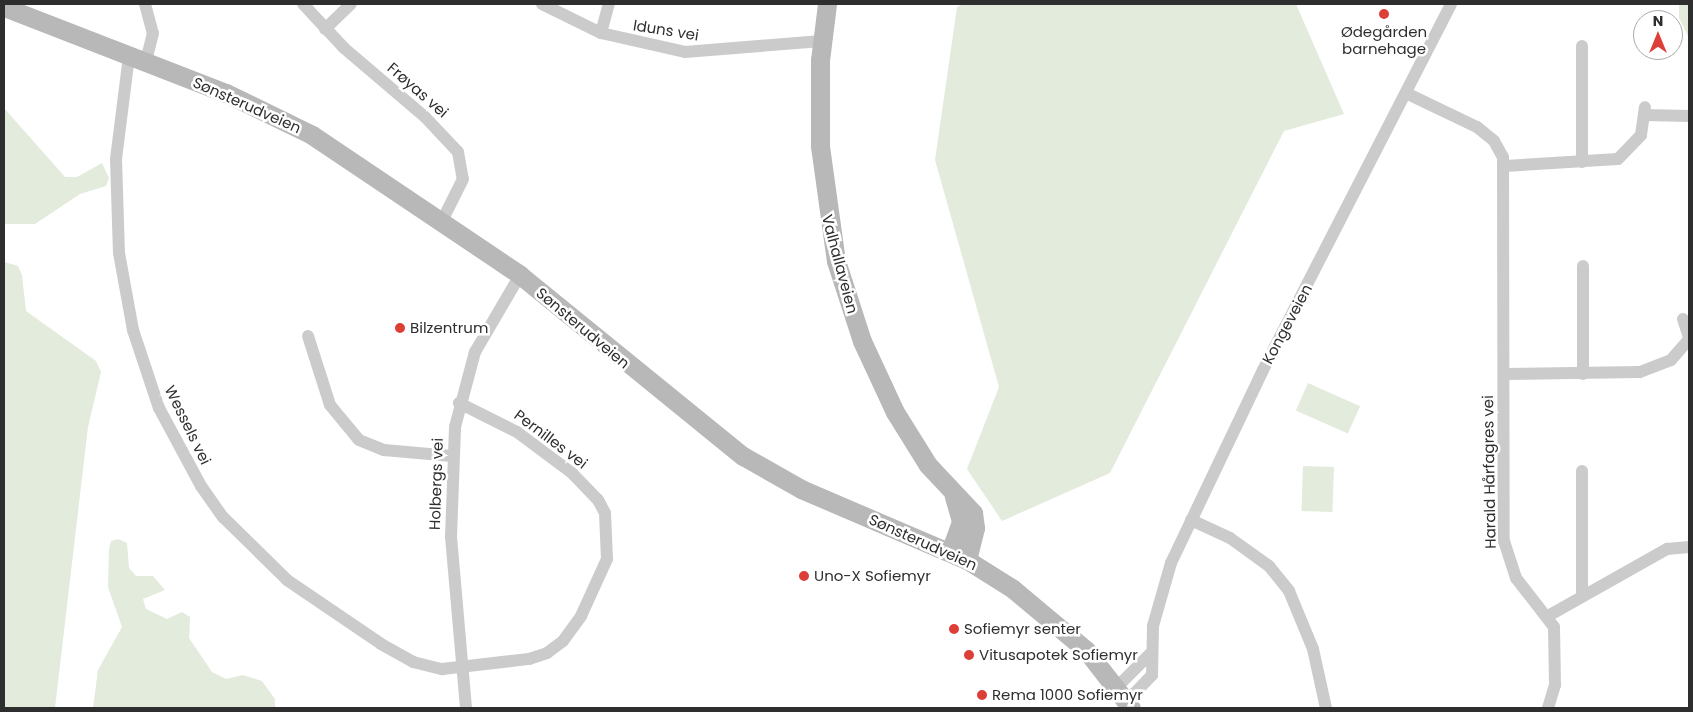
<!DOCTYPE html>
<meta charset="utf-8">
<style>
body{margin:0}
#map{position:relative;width:1693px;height:712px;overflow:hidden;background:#fff;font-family:Poppins,sans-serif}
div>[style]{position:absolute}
.green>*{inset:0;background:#e3ebdc;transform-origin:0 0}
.street>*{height:12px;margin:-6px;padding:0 6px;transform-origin:6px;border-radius:6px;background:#cbcbcb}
.secondary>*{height:19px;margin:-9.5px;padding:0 9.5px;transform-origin:9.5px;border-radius:9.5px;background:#b8b8b8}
.dots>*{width:14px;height:14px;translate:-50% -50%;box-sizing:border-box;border:2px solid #fff;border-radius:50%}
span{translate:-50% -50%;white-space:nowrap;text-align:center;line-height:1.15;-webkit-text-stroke:5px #fff;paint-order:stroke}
.street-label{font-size:15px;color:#2e2e2e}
.poi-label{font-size:15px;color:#2e2e2e}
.left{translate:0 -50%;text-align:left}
.frame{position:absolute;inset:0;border:5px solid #2e2e2e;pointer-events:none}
.north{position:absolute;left:1633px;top:10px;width:50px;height:50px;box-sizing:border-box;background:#fff;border:1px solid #ababab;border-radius:50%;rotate:0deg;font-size:14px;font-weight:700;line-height:20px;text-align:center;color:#2e2e2e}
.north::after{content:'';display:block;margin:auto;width:18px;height:22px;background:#dd3e38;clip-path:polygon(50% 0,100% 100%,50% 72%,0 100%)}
</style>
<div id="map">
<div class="green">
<i style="clip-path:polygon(964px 4px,1296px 4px,1344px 114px,1284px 131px,1110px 473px,1002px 521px,967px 469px,999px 387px,935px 160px,957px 7px)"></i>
<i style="clip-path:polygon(1679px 4px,1689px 4px,1689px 38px,1679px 18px)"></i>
<i style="clip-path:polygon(4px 108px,65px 177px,77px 177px,102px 163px,109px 178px,106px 186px,80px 194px,35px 224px,4px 224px)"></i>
<i style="clip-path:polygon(4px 262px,18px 266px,22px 275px,26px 311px,96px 361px,101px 372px,88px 427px,55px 708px,4px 708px)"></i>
<i style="left:1308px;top:383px;width:57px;height:30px;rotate:24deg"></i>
<i style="left:1303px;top:466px;width:31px;height:45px;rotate:2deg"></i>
<i style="clip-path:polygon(118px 539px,127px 543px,129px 568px,136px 576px,153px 576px,165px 590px,143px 599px,146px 609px,167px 619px,182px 612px,190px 617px,189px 638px,212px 672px,226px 679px,243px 675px,262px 681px,275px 699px,275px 708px,93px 708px,98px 670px,122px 627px,108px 587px,109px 549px,111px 541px)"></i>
</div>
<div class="street">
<i style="left:145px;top:4px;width:30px;rotate:75deg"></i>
<i style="left:153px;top:33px;width:30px;rotate:104deg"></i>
<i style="left:303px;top:4px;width:60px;rotate:47deg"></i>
<i style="left:344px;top:48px;width:106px;rotate:40.4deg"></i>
<i style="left:425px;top:117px;width:48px;rotate:46.7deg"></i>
<i style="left:458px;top:152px;width:27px;rotate:80deg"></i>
<i style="left:463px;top:179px;width:45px;rotate:116.6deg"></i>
<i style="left:542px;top:4px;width:66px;rotate:26.2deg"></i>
<i style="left:601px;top:33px;width:86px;rotate:12.7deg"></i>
<i style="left:685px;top:52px;width:137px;rotate:-4.6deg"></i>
<i style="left:325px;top:29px;width:36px;rotate:-44deg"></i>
<i style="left:601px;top:33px;width:30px;rotate:-75deg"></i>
<i style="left:129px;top:56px;width:104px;rotate:97.2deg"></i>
<i style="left:116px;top:159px;width:94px;rotate:88.2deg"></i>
<i style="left:119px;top:253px;width:78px;rotate:79.7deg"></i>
<i style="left:133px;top:330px;width:82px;rotate:71.6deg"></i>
<i style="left:159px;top:408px;width:89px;rotate:61.7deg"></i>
<i style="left:201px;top:486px;width:38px;rotate:55deg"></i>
<i style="left:223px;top:517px;width:90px;rotate:44.5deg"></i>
<i style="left:287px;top:580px;width:114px;rotate:34.2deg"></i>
<i style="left:381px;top:644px;width:37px;rotate:29deg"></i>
<i style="left:413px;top:662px;width:30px;rotate:14deg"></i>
<i style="left:442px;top:669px;width:88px;rotate:-6.6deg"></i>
<i style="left:529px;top:659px;width:19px;rotate:-18deg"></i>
<i style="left:547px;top:653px;width:20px;rotate:-37deg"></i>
<i style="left:563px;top:641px;width:31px;rotate:-54deg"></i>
<i style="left:581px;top:616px;width:63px;rotate:-65.5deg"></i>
<i style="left:607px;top:559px;width:46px;rotate:-92.5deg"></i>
<i style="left:605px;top:513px;width:15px;rotate:-118deg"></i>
<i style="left:598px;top:500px;width:37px;rotate:-134deg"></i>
<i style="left:572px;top:473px;width:69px;rotate:-143.3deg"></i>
<i style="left:517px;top:432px;width:65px;rotate:-153.4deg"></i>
<i style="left:1408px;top:94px;width:76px;rotate:25.6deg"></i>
<i style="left:1477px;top:127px;width:22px;rotate:39deg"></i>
<i style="left:1494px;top:141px;width:18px;rotate:61deg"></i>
<i style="left:1503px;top:157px;width:384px;rotate:89.9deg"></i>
<i style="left:1504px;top:541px;width:39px;rotate:72deg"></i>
<i style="left:1516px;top:578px;width:62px;rotate:52.2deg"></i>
<i style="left:1554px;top:627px;width:58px;rotate:89deg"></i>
<i style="left:1555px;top:685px;width:24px;rotate:107deg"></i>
<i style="left:1645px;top:115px;width:44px;rotate:1.3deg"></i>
<i style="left:1582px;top:162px;width:116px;rotate:-90deg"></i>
<i style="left:1505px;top:166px;width:113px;rotate:-3.5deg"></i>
<i style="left:1618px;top:159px;width:33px;rotate:-46deg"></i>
<i style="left:1641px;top:135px;width:28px;rotate:-82deg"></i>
<i style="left:1583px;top:266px;width:108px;rotate:90deg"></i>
<i style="left:1683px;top:319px;width:19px;rotate:72deg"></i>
<i style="left:308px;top:336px;width:72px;rotate:72.3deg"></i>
<i style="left:330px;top:405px;width:45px;rotate:50.4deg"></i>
<i style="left:359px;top:440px;width:27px;rotate:22deg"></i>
<i style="left:384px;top:450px;width:68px;rotate:5deg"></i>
<i style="left:1504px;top:374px;width:136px;rotate:-0.8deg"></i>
<i style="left:1640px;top:372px;width:33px;rotate:-21deg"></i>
<i style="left:1671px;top:360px;width:28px;rotate:-49deg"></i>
<i style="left:1582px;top:471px;width:125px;rotate:90deg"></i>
<i style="left:1191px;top:520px;width:43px;rotate:24.8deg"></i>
<i style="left:1230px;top:538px;width:48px;rotate:35.7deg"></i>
<i style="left:1269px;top:566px;width:32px;rotate:51deg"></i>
<i style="left:1289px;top:591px;width:63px;rotate:67.5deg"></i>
<i style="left:1313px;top:649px;width:60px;rotate:77.6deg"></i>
<i style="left:1548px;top:616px;width:137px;rotate:-29.4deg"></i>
<i style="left:1667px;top:549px;width:22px;rotate:-5deg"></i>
<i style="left:1117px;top:687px;width:47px;rotate:-45deg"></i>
<i style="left:1127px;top:701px;width:36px;rotate:-46deg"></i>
<i style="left:1152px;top:675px;width:49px;rotate:-88.8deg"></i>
<i style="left:1153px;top:626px;width:66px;rotate:-74.1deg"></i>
<i style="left:1171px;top:563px;width:214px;rotate:-64.5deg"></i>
<i style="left:1263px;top:370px;width:411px;rotate:-62.8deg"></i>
<i style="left:466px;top:708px;width:172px;rotate:-95deg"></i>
<i style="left:451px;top:537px;width:110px;rotate:-87.9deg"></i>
<i style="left:455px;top:427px;width:78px;rotate:-75.1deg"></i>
<i style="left:475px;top:352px;width:89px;rotate:-59.7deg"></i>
</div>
<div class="secondary">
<i style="left:827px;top:4px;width:56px;rotate:97.1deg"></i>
<i style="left:820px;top:60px;width:86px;rotate:90deg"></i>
<i style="left:820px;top:146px;width:116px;rotate:82.1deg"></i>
<i style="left:836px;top:261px;width:84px;rotate:72deg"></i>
<i style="left:862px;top:341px;width:78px;rotate:65.1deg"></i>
<i style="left:895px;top:412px;width:62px;rotate:58.1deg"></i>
<i style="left:928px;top:465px;width:66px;rotate:46.8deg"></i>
<i style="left:973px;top:513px;width:15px;rotate:82deg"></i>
<i style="left:975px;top:528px;width:33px;rotate:104deg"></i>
<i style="left:4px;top:7px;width:238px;rotate:21.2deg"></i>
<i style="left:226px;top:93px;width:96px;rotate:26deg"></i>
<i style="left:312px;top:135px;width:251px;rotate:33.9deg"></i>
<i style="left:520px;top:275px;width:287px;rotate:39.1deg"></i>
<i style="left:743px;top:456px;width:67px;rotate:29.6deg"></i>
<i style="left:801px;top:489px;width:181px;rotate:23.2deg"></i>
<i style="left:967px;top:560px;width:54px;rotate:32.2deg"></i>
<i style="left:1013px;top:589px;width:95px;rotate:39.9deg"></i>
<i style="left:1086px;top:650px;width:73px;rotate:52.2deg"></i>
<i style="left:950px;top:552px;width:33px;rotate:-70deg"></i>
<i style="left:961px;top:521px;width:26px;rotate:-106deg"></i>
</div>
<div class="dots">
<i style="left:1384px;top:14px;background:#dd3e38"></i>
<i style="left:400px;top:328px;background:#dd3e38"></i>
<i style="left:804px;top:576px;background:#dd3e38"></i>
<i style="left:954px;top:629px;background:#dd3e38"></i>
<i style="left:969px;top:655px;background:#dd3e38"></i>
<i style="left:982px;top:695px;background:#dd3e38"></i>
</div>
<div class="street-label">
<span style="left:666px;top:30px;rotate:9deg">Iduns vei</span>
<span style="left:418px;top:90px;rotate:41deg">Frøyas vei</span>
<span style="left:247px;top:105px;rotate:24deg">Sønsterudveien</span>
<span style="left:840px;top:264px;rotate:75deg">Valhallaveien</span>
<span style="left:1287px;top:324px;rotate:-62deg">Kongeveien</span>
<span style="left:583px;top:328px;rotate:40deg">Sønsterudveien</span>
<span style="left:188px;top:425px;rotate:64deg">Wessels vei</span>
<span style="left:551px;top:439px;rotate:37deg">Pernilles vei</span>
<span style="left:1489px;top:472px;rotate:-91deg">Harald Hårfagres vei</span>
<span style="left:436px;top:484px;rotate:-88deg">Holbergs vei</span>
<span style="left:923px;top:542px;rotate:24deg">Sønsterudveien</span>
</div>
<div class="poi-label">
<span style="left:1384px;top:40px">Ødegården<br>barnehage</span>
<span class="left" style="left:410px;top:328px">Bilzentrum</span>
<span class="left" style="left:814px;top:576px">Uno-X Sofiemyr</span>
<span class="left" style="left:964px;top:629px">Sofiemyr senter</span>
<span class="left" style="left:979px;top:655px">Vitusapotek Sofiemyr</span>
<span class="left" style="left:992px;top:695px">Rema 1000 Sofiemyr</span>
</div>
<div class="frame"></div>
<div class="north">N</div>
</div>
